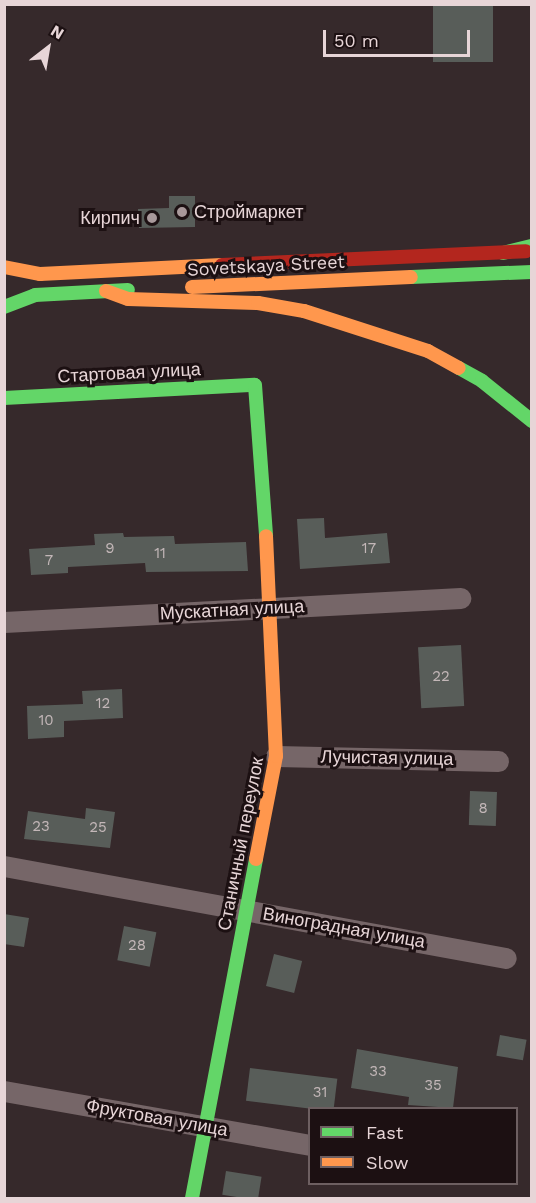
<!DOCTYPE html>
<meta charset="utf-8">
<style>
body{margin:0}
#map{position:relative;width:536px;height:1203px;overflow:hidden;background:#36292b;font-family:"Work Sans",sans-serif}
div>[style]{position:absolute}
.building>*{inset:0;background:#585d59;transform-origin:0 0}
.street>*{height:21px;margin:-10.5px;padding:0 10.5px;transform-origin:10.5px;border-radius:10.5px;background:#766668}
.fast>*{height:14px;margin:-7px;padding:0 7px;transform-origin:7px;border-radius:7px;background:#63d668}
.slow>*{height:14px;margin:-7px;padding:0 7px;transform-origin:7px;border-radius:7px;background:#ff974d}
.jam>*{height:14px;margin:-7px;padding:0 7px;transform-origin:7px;border-radius:7px;background:#b3261e}
.dots>*{width:16px;height:16px;translate:-50% -50%;box-sizing:border-box;border:3px solid #1c1012;border-radius:50%}
span{translate:-50% -50%;white-space:nowrap;text-align:center;line-height:1.15;-webkit-text-stroke:6px #1c1012;paint-order:stroke}
.number-label{font-size:15px;color:#c3b7b8}
.number-label span{-webkit-text-stroke-width:0}
.poi-label{font-size:18px;color:#e7d5d7}
.left{translate:0 -50%;text-align:left}
.right{translate:-100% -50%;text-align:right}
.street-label{font-size:18px;color:#e7d5d7}
.frame{position:absolute;inset:0;border:6px solid #e7d5d7;pointer-events:none}
.legend{position:absolute;left:308px;top:1107px;width:210px;height:78px;box-sizing:border-box;background:#1c1012;border:2px solid #6d5f61;margin:0;padding:8px 10px;list-style:none;font-size:18px;color:#e7d5d7}
.legend li{display:flex;align-items:center;gap:12px;height:30px}
.legend b{width:30px;border:2px solid #6d5f61}
.north{position:absolute;left:18px;top:18px;width:60px;height:60px;-webkit-text-stroke:4px #1c1012;paint-order:stroke;rotate:31deg;font-size:16px;font-weight:700;line-height:24px;text-align:center;color:#e7d5d7}
.north::after{content:'';display:block;margin:auto;width:21px;height:27px;background:#e7d5d7;clip-path:polygon(50% 0,100% 100%,50% 72%,0 100%)}
.scale{position:absolute;left:323px;top:30px;width:147px;height:27px;box-sizing:border-box;border:3px solid #e7d5d7;border-top:0;padding-left:8px;font-size:18px;line-height:21px;white-space:nowrap;color:#e7d5d7;-webkit-text-stroke:4px #1c1012;paint-order:stroke}
</style>
<div id="map">
<div class="building">
<i style="left:433px;top:4px;width:60px;height:58px"></i>
<i style="clip-path:polygon(169px 196px,195px 196px,195px 227px,139px 228px,138px 209px,169px 208px)"></i>
<i style="clip-path:polygon(324px 518px,325px 538px,387px 533px,390px 563px,300px 569px,297px 519px)"></i>
<i style="clip-path:polygon(123px 533px,124px 537px,174px 536px,175px 544px,246px 542px,248px 571px,146px 572px,145px 563px,68px 567px,68px 573px,31px 575px,29px 549px,95px 545px,94px 534px)"></i>
<i style="left:461px;top:645px;width:61px;height:43px;rotate:87deg"></i>
<i style="clip-path:polygon(122px 689px,123px 718px,64px 721px,64px 737px,28px 739px,27px 706px,83px 704px,82px 691px)"></i>
<i style="left:470px;top:791px;width:27px;height:34px;rotate:2deg"></i>
<i style="clip-path:polygon(86px 808px,115px 812px,110px 848px,24px 839px,28px 811px,85px 819px)"></i>
<i style="clip-path:polygon(4px 914px,29px 918px,24px 947px,4px 944px)"></i>
<i style="left:124px;top:926px;width:33px;height:35px;rotate:11deg"></i>
<i style="left:274px;top:954px;width:29px;height:33px;rotate:14deg"></i>
<i style="left:500px;top:1035px;width:27px;height:21px;rotate:10deg"></i>
<i style="clip-path:polygon(357px 1049px,458px 1067px,453px 1108px,408px 1105px,409px 1097px,351px 1088px)"></i>
<i style="left:250px;top:1068px;width:88px;height:33px;rotate:7deg"></i>
<i style="left:226px;top:1171px;width:36px;height:24px;rotate:9deg"></i>
</div>
<div class="street">
<i style="left:4px;top:622px;width:457px;rotate:-3deg"></i>
<i style="left:276px;top:756px;width:222px;rotate:1.3deg"></i>
<i style="left:4px;top:866px;width:510px;rotate:10.39deg"></i>
<i style="left:4px;top:1091px;width:311px;rotate:10deg"></i>
</div>
<div class="fast">
<i style="left:503px;top:253px;width:30px;rotate:-14deg"></i>
<i style="left:411px;top:277px;width:121px;rotate:-2.4deg"></i>
<i style="left:4px;top:307px;width:33px;rotate:-21deg"></i>
<i style="left:35px;top:295px;width:93px;rotate:-3.1deg"></i>
<i style="left:459px;top:368px;width:26px;rotate:29deg"></i>
<i style="left:482px;top:381px;width:64px;rotate:38.7deg"></i>
<i style="left:4px;top:398px;width:251px;rotate:-3deg"></i>
<i style="left:255px;top:385px;width:151px;rotate:85.8deg"></i>
<i style="left:192px;top:1198px;width:345px;rotate:-79.3deg"></i>
</div>
<div class="slow">
<i style="left:4px;top:267px;width:37px;rotate:11deg"></i>
<i style="left:40px;top:274px;width:182px;rotate:-2.8deg"></i>
<i style="left:192px;top:287px;width:219px;rotate:-2.6deg"></i>
<i style="left:106px;top:291px;width:23px;rotate:20deg"></i>
<i style="left:128px;top:299px;width:130px;rotate:1.8deg"></i>
<i style="left:258px;top:303px;width:47px;rotate:9.9deg"></i>
<i style="left:304px;top:311px;width:130px;rotate:17.9deg"></i>
<i style="left:428px;top:351px;width:35px;rotate:29deg"></i>
<i style="left:256px;top:859px;width:105px;rotate:-79deg"></i>
<i style="left:276px;top:756px;width:220px;rotate:-92.6deg"></i>
</div>
<div class="jam">
<i style="left:222px;top:265px;width:304px;rotate:-2.6deg"></i>
</div>
<div class="dots">
<i style="left:182px;top:212px;background:#a9999b"></i>
<i style="left:152px;top:218px;background:#a9999b"></i>
</div>
<div class="number-label">
<span style="left:110px;top:549px">9</span>
<span style="left:369px;top:549px">17</span>
<span style="left:160px;top:554px">11</span>
<span style="left:49px;top:561px">7</span>
<span style="left:441px;top:677px">22</span>
<span style="left:103px;top:704px">12</span>
<span style="left:46px;top:721px">10</span>
<span style="left:483px;top:809px">8</span>
<span style="left:41px;top:827px">23</span>
<span style="left:98px;top:828px">25</span>
<span style="left:137px;top:946px">28</span>
<span style="left:378px;top:1072px">33</span>
<span style="left:433px;top:1086px">35</span>
<span style="left:320px;top:1093px">31</span>
</div>
<div class="poi-label">
<span class="left" style="left:194px;top:212px">Строймаркет</span>
<span class="right" style="left:140px;top:218px">Кирпич</span>
</div>
<div class="street-label">
<span style="left:266px;top:266px;rotate:-3deg">Sovetskaya Street</span>
<span style="left:129px;top:373px;rotate:-3deg">Стартовая улица</span>
<span style="left:232px;top:610px;rotate:-3deg">Мускатная улица</span>
<span style="left:387px;top:758px;rotate:1deg">Лучистая улица</span>
<span style="left:241px;top:844px;rotate:-79deg">Станичный переулок</span>
<span style="left:344px;top:928px;rotate:10deg">Виноградная улица</span>
<span style="left:157px;top:1118px;rotate:10deg">Фруктовая улица</span>
</div>
<div class="frame"></div>
<ul class="legend">
<li><b style="height:8px;background:#63d668"></b>Fast</li>
<li><b style="height:8px;background:#ff974d"></b>Slow</li>
</ul>
<div class="north">N</div>
<div class="scale">50 m</div>
</div>
